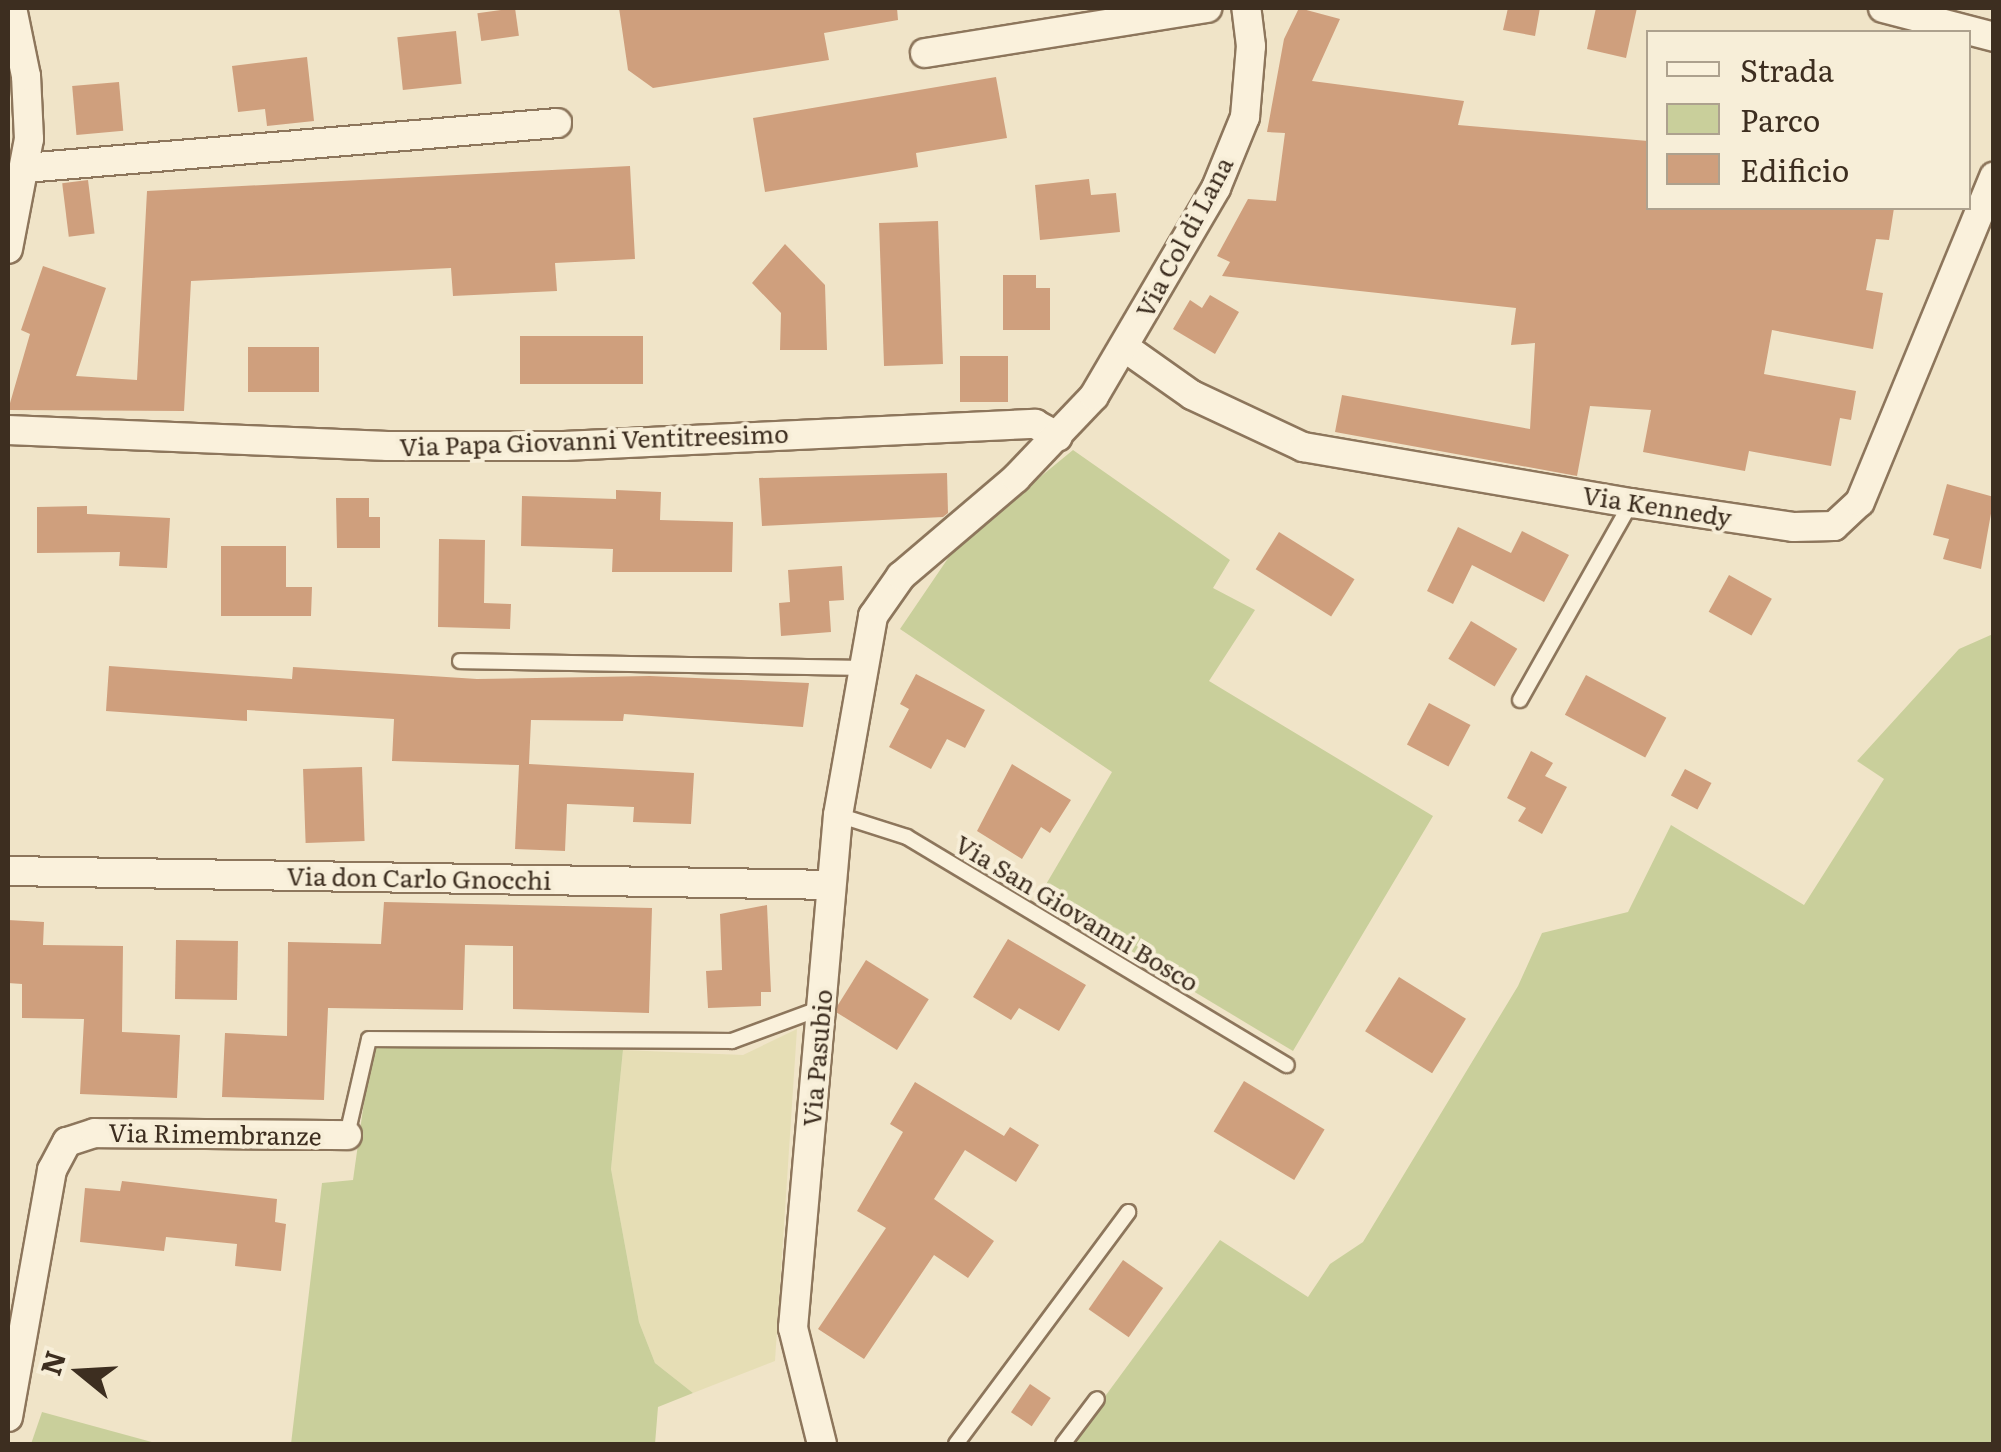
<!DOCTYPE html>
<style>
body{margin:0}
#map{position:relative;width:2001px;height:1452px;overflow:hidden;background:#f0e4c8;font-family:Literata,serif}
div>[style]{position:absolute}
.farmland>*{inset:0;background:#e6deb5}
.green>*{inset:0;background:#c9cf9b}
.building>*{inset:0;background:#cf9f7d;transform-origin:0 0}
.roads{filter:drop-shadow(2px 0 #8d765c) drop-shadow(-2px 0 #8d765c) drop-shadow(0 2px #8d765c) drop-shadow(0 -2px #8d765c)}
.service>*{height:14px;margin:-7px;padding:0 7px;transform-origin:7px;border-radius:7px;background:#faf1dc}
.minor>*{height:28px;margin:-14px;padding:0 14px;transform-origin:14px;border-radius:14px;background:#faf1dc}
span{translate:-50% -50%;white-space:nowrap;text-align:center;line-height:1.15;-webkit-text-stroke:8px #f7eed8;paint-order:stroke}
.street-label{font-size:25px;color:#3d2e20}
.frame{position:absolute;inset:0;border:10px solid #3d2e20;pointer-events:none}
.legend{position:absolute;left:1646px;top:30px;width:325px;height:180px;box-sizing:border-box;background:#f7eed8;border:2px solid #ada18e;margin:0;padding:12px 18px;list-style:none;font-size:30px;color:#3d2e20}
.legend li{display:flex;align-items:center;gap:20px;height:50px}
.legend b{width:50px;border:2px solid #ada18e}
.north{position:absolute;left:30px;top:1322px;width:100px;height:100px;-webkit-text-stroke:8px #f7eed8;paint-order:stroke;rotate:288deg;font-size:28px;font-weight:700;line-height:40px;text-align:center;color:#3d2e20}
.north::after{content:'';display:block;margin:auto;width:35px;height:45px;background:#3d2e20;clip-path:polygon(50% 0,100% 100%,50% 72%,0 100%)}
</style>
<div id="map">
<div class="farmland">
<i style="clip-path:polygon(797px 1029px,775px 1361px,693px 1393px,655px 1363px,639px 1322px,611px 1169px,623px 1050px,743px 1055px)"></i>
</div>
<div class="green">
<i style="clip-path:polygon(1073px 450px,1230px 560px,1213px 588px,1255px 610px,1209px 681px,1433px 816px,1293px 1051px,1038px 898px,1112px 772px,900px 629px,957px 545px)"></i>
<i style="clip-path:polygon(1993px 634px,1993px 1444px,1070px 1444px,1220px 1240px,1308px 1297px,1330px 1264px,1363px 1242px,1518px 986px,1542px 933px,1628px 912px,1671px 825px,1804px 905px,1884px 779px,1857px 761px,1959px 649px)"></i>
<i style="clip-path:polygon(382px 1043px,623px 1050px,611px 1169px,639px 1322px,655px 1363px,693px 1393px,658px 1407px,655px 1444px,291px 1444px,322px 1183px,353px 1180px,371px 1052px)"></i>
<i style="clip-path:polygon(42px 1412px,159px 1444px,31px 1444px)"></i>
</div>
<div class="building">
<i style="left:515px;top:8px;width:28px;height:38px;rotate:82deg"></i>
<i style="clip-path:polygon(619px 8px,897px 8px,898px 20px,824px 33px,829px 60px,653px 88px,628px 70px)"></i>
<i style="clip-path:polygon(1299px 8px,1340px 19px,1312px 81px,1464px 101px,1458px 125px,1648px 141px,1648px 208px,1894px 208px,1889px 240px,1876px 239px,1866px 290px,1883px 293px,1873px 349px,1772px 330px,1764px 374px,1856px 391px,1851px 420px,1840px 418px,1831px 466px,1749px 451px,1745px 471px,1643px 452px,1651px 410px,1590px 406px,1577px 476px,1335px 432px,1342px 395px,1530px 429px,1535px 343px,1511px 345px,1516px 308px,1222px 276px,1230px 262px,1217px 256px,1248px 199px,1276px 201px,1285px 133px,1267px 132px,1284px 39px)"></i>
<i style="clip-path:polygon(1508px 8px,1540px 8px,1535px 36px,1503px 30px)"></i>
<i style="clip-path:polygon(1596px 8px,1637px 8px,1626px 58px,1587px 49px)"></i>
<i style="left:456px;top:31px;width:53px;height:59px;rotate:84deg"></i>
<i style="clip-path:polygon(307px 57px,314px 121px,267px 126px,265px 109px,238px 112px,232px 66px)"></i>
<i style="clip-path:polygon(996px 77px,1007px 138px,916px 153px,918px 167px,765px 192px,753px 118px)"></i>
<i style="left:119px;top:82px;width:49px;height:47px;rotate:85deg"></i>
<i style="clip-path:polygon(630px 166px,635px 259px,555px 263px,557px 291px,453px 296px,451px 268px,191px 281px,184px 411px,8px 410px,30px 334px,21px 330px,43px 266px,106px 288px,76px 376px,137px 380px,147px 191px)"></i>
<i style="clip-path:polygon(1089px 179px,1091px 195px,1116px 193px,1120px 232px,1040px 240px,1035px 185px)"></i>
<i style="left:88px;top:180px;width:54px;height:26px;rotate:83deg"></i>
<i style="left:938px;top:221px;width:143px;height:59px;rotate:88deg"></i>
<i style="clip-path:polygon(785px 244px,825px 285px,827px 350px,780px 350px,781px 313px,752px 283px)"></i>
<i style="clip-path:polygon(1003px 275px,1036px 275px,1036px 288px,1050px 288px,1050px 330px,1003px 330px)"></i>
<i style="clip-path:polygon(1210px 295px,1239px 312px,1215px 354px,1173px 329px,1190px 300px,1202px 308px)"></i>
<i style="left:643px;top:336px;width:48px;height:123px;rotate:90deg"></i>
<i style="left:248px;top:347px;width:71px;height:45px"></i>
<i style="left:1008px;top:356px;width:46px;height:48px;rotate:90deg"></i>
<i style="clip-path:polygon(947px 473px,948px 513px,943px 517px,762px 526px,759px 478px)"></i>
<i style="clip-path:polygon(1947px 484px,1994px 497px,1981px 569px,1943px 559px,1949px 539px,1933px 535px)"></i>
<i style="clip-path:polygon(616px 490px,661px 492px,660px 520px,733px 522px,732px 572px,612px 572px,613px 549px,521px 546px,522px 496px,616px 499px)"></i>
<i style="clip-path:polygon(336px 498px,369px 498px,369px 517px,380px 517px,380px 548px,337px 548px)"></i>
<i style="clip-path:polygon(87px 506px,87px 514px,170px 518px,167px 568px,119px 566px,120px 552px,37px 553px,37px 507px)"></i>
<i style="clip-path:polygon(1458px 527px,1511px 553px,1522px 531px,1569px 555px,1544px 602px,1472px 565px,1453px 604px,1427px 591px)"></i>
<i style="left:1279px;top:532px;width:89px;height:44px;rotate:32deg"></i>
<i style="clip-path:polygon(439px 539px,485px 540px,484px 603px,511px 604px,510px 629px,438px 627px)"></i>
<i style="clip-path:polygon(221px 546px,286px 546px,286px 587px,312px 587px,311px 616px,221px 616px)"></i>
<i style="clip-path:polygon(842px 566px,844px 600px,829px 601px,831px 632px,781px 636px,779px 603px,790px 602px,788px 570px)"></i>
<i style="left:1729px;top:575px;width:49px;height:42px;rotate:29deg"></i>
<i style="left:1471px;top:621px;width:54px;height:44px;rotate:31deg"></i>
<i style="clip-path:polygon(109px 666px,292px 679px,293px 667px,477px 679px,650px 676px,809px 683px,803px 727px,624px 714px,623px 721px,531px 720px,529px 764px,694px 773px,691px 824px,633px 822px,634px 807px,567px 804px,565px 851px,515px 849px,519px 765px,392px 761px,394px 719px,247px 710px,247px 721px,106px 711px)"></i>
<i style="clip-path:polygon(916px 674px,985px 710px,965px 748px,947px 739px,931px 769px,889px 747px,909px 709px,900px 704px)"></i>
<i style="left:1586px;top:675px;width:91px;height:45px;rotate:28deg"></i>
<i style="left:1429px;top:703px;width:47px;height:47px;rotate:28deg"></i>
<i style="clip-path:polygon(1531px 751px,1553px 763px,1545px 776px,1567px 787px,1542px 834px,1518px 821px,1526px 808px,1507px 798px)"></i>
<i style="clip-path:polygon(1012px 764px,1071px 800px,1050px 833px,1041px 827px,1022px 859px,977px 831px)"></i>
<i style="left:362px;top:767px;width:74px;height:59px;rotate:88deg"></i>
<i style="left:1685px;top:769px;width:30px;height:30px;rotate:28deg"></i>
<i style="clip-path:polygon(384px 902px,652px 908px,649px 1013px,513px 1009px,513px 946px,465px 945px,463px 1010px,328px 1008px,324px 1100px,222px 1097px,225px 1033px,287px 1036px,288px 942px,381px 944px)"></i>
<i style="clip-path:polygon(767px 905px,771px 992px,761px 992px,761px 1006px,708px 1008px,706px 971px,722px 970px,720px 914px)"></i>
<i style="clip-path:polygon(8px 920px,44px 922px,43px 945px,123px 946px,122px 1032px,180px 1035px,177px 1098px,80px 1094px,84px 1019px,22px 1018px,22px 984px,8px 983px)"></i>
<i style="clip-path:polygon(1008px 939px,1086px 985px,1059px 1031px,1019px 1008px,1011px 1020px,973px 997px)"></i>
<i style="left:176px;top:940px;width:62px;height:59px;rotate:1deg"></i>
<i style="left:866px;top:960px;width:74px;height:60px;rotate:32deg"></i>
<i style="left:1399px;top:977px;width:79px;height:64px;rotate:32deg"></i>
<i style="left:1244px;top:1081px;width:94px;height:59px;rotate:31deg"></i>
<i style="clip-path:polygon(915px 1082px,1004px 1136px,1010px 1127px,1039px 1145px,1016px 1182px,965px 1150px,934px 1199px,994px 1241px,968px 1278px,934px 1255px,864px 1359px,818px 1329px,886px 1228px,857px 1211px,903px 1132px,890px 1124px)"></i>
<i style="clip-path:polygon(122px 1181px,277px 1199px,275px 1222px,286px 1224px,281px 1271px,235px 1266px,237px 1244px,166px 1237px,164px 1251px,80px 1242px,85px 1188px,120px 1191px)"></i>
<i style="left:1123px;top:1260px;width:49px;height:60px;rotate:35deg"></i>
<i style="left:1030px;top:1384px;width:25px;height:34px;rotate:34deg"></i>
</div>
<div class="roads">
<div class="service">
<i style="left:460px;top:661px;width:399px;rotate:1deg"></i>
<i style="left:1520px;top:700px;width:226px;rotate:-60.6deg"></i>
<i style="left:838px;top:815px;width:72px;rotate:17.7deg"></i>
<i style="left:907px;top:837px;width:443px;rotate:31deg"></i>
<i style="left:347px;top:1135px;width:98px;rotate:-77.1deg"></i>
<i style="left:369px;top:1039px;width:363px;rotate:0.3deg"></i>
<i style="left:732px;top:1041px;width:95px;rotate:-20.3deg"></i>
<i style="left:956px;top:1444px;width:289px;rotate:-53.4deg"></i>
<i style="left:1063px;top:1444px;width:56px;rotate:-52.9deg"></i>
</div>
<div class="minor">
<i style="left:1883px;top:8px;width:115px;rotate:14.6deg"></i>
<i style="left:925px;top:53px;width:286px;rotate:-9.1deg"></i>
<i style="left:25px;top:168px;width:534px;rotate:-4.83deg"></i>
<i style="left:8px;top:249px;width:112px;rotate:-79.2deg"></i>
<i style="left:29px;top:139px;width:63px;rotate:-92.7deg"></i>
<i style="left:26px;top:76px;width:69px;rotate:-101.6deg"></i>
<i style="left:1124px;top:347px;width:83px;rotate:35.2deg"></i>
<i style="left:1192px;top:395px;width:123px;rotate:25.1deg"></i>
<i style="left:1303px;top:447px;width:333px;rotate:9.7deg"></i>
<i style="left:1631px;top:503px;width:165px;rotate:8.4deg"></i>
<i style="left:1794px;top:527px;width:40px;rotate:-1.4deg"></i>
<i style="left:1834px;top:526px;width:35px;rotate:-43deg"></i>
<i style="left:1860px;top:502px;width:352px;rotate:-67.6deg"></i>
<i style="left:8px;top:430px;width:380px;rotate:2.4deg"></i>
<i style="left:388px;top:446px;width:176px"></i>
<i style="left:564px;top:446px;width:472px;rotate:-2.7deg"></i>
<i style="left:1035px;top:424px;width:26px;rotate:29deg"></i>
<i style="left:8px;top:871px;width:823px;rotate:0.97deg"></i>
<i style="left:8px;top:1417px;width:251px;rotate:-79.9deg"></i>
<i style="left:52px;top:1170px;width:32px;rotate:-62deg"></i>
<i style="left:67px;top:1142px;width:29px;rotate:-18deg"></i>
<i style="left:95px;top:1133px;width:252px;rotate:0.5deg"></i>
<i style="left:822px;top:1444px;width:120px;rotate:-104deg"></i>
<i style="left:793px;top:1328px;width:515px;rotate:-84.99deg"></i>
<i style="left:838px;top:815px;width:202px;rotate:-80deg"></i>
<i style="left:873px;top:616px;width:49px;rotate:-55deg"></i>
<i style="left:901px;top:576px;width:151px;rotate:-40.4deg"></i>
<i style="left:1016px;top:478px;width:113px;rotate:-46.4deg"></i>
<i style="left:1094px;top:396px;width:241px;rotate:-59.6deg"></i>
<i style="left:1216px;top:188px;width:77px;rotate:-67.8deg"></i>
<i style="left:1245px;top:117px;width:71px;rotate:-85.2deg"></i>
<i style="left:1251px;top:46px;width:38px;rotate:-97deg"></i>
</div>
</div>
<div class="street-label">
<span style="left:1184px;top:237px;rotate:-62deg">Via Col di Lana</span>
<span style="left:594px;top:440px;rotate:-2deg">Via Papa Giovanni Ventitreesimo</span>
<span style="left:1657px;top:506px;rotate:9deg">Via Kennedy</span>
<span style="left:419px;top:878px;rotate:1deg">Via don Carlo Gnocchi</span>
<span style="left:1077px;top:913px;rotate:31deg">Via San Giovanni Bosco</span>
<span style="left:817px;top:1058px;rotate:-85deg">Via Pasubio</span>
<span style="left:215px;top:1134px;rotate:1deg">Via Rimembranze</span>
</div>
<div class="frame"></div>
<ul class="legend">
<li><b style="height:12px;background:#faf1dc"></b>Strada</li>
<li><b style="height:28px;background:#c9cf9b"></b>Parco</li>
<li><b style="height:28px;background:#cf9f7d"></b>Edificio</li>
</ul>
<div class="north">N</div>
</div>
